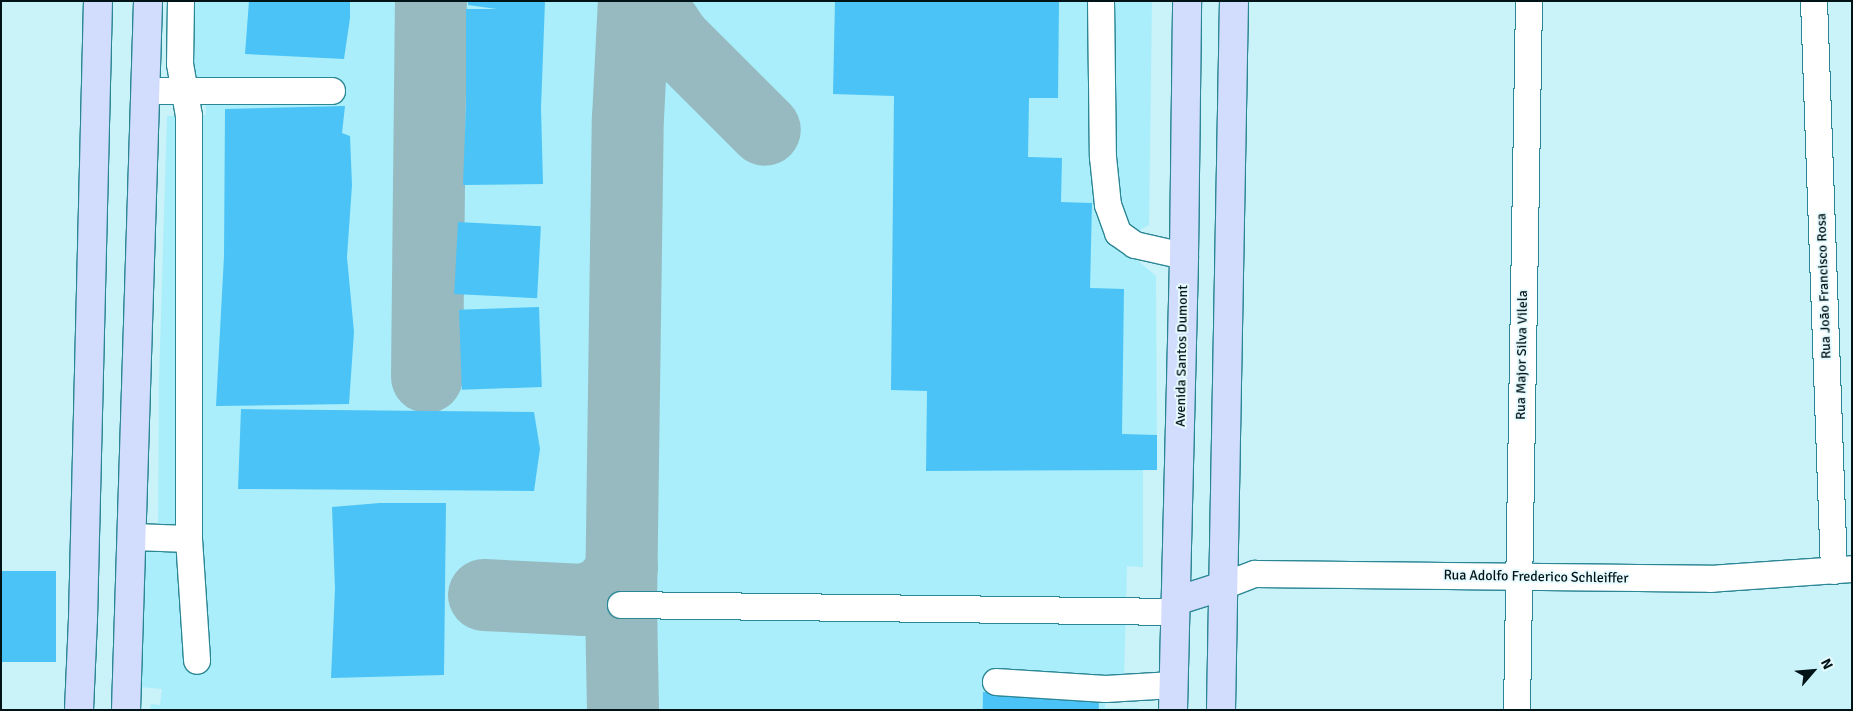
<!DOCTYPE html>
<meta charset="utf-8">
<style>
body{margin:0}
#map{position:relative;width:1853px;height:711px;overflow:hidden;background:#c9f2f9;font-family:Signika,sans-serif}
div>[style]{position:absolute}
.built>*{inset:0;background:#a9eefa}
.taxiway>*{height:72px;margin:-36px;padding:0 36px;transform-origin:36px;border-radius:36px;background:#96bac0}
.building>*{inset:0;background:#4bc3f6;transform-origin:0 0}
.roads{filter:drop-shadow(1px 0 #2b8695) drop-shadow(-1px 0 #2b8695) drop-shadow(0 1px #2b8695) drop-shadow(0 -1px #2b8695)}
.minor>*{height:26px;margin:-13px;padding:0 13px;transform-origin:13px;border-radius:13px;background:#fff}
.major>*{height:28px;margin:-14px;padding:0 14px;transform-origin:14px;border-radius:14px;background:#d2ddfd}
span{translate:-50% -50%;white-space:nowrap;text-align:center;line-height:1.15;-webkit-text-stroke:4px #e7fbff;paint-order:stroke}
.street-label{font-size:14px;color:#001317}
.frame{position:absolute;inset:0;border:2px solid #001317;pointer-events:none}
.north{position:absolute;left:1788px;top:646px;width:50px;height:50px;-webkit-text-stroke:4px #e7fbff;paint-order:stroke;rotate:63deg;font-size:14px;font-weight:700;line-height:20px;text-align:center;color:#001317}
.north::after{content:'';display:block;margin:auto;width:18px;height:22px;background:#001317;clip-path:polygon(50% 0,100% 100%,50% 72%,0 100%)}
</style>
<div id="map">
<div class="built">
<i style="clip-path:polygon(175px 1px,1152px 1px,1149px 225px,1135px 233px,1135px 245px,1136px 259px,1156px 276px,1157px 470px,1143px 470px,1143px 567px,1127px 566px,1124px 677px,1106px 689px,1105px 708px,1139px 708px,1139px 710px,150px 710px,151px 704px,160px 705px,162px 689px,140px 687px,146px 551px,171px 552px,171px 526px,158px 525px,159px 381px,167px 116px,206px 115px,205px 92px,191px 86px)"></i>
</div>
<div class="taxiway">
<i style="left:649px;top:1px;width:47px;rotate:56.3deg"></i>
<i style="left:675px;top:40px;width:127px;rotate:45deg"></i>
<i style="left:427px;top:377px;width:376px;rotate:-89.4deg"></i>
<i style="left:484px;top:595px;width:100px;rotate:2.9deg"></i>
<i style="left:584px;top:600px;width:20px;rotate:-20deg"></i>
<i style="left:603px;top:593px;width:18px;rotate:-47deg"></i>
<i style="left:615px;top:580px;width:15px;rotate:-62deg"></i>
<i style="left:623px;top:710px;width:105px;rotate:-91.1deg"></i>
<i style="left:621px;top:605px;width:487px;rotate:-89.2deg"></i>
<i style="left:628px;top:118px;width:117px;rotate:-87.1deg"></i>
</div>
<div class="building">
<i style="clip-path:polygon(249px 1px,350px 1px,350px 18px,344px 59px,245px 54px)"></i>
<i style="clip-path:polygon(468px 1px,545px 1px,541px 108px,543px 184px,463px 185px,466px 106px,466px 9px,497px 9px,468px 5px)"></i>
<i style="clip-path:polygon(835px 1px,1059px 1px,1058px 98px,1029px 98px,1028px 157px,1062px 158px,1061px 202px,1092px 203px,1090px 288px,1124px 289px,1122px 434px,1157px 435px,1157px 470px,926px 471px,927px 391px,891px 390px,894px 96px,833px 94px)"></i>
<i style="clip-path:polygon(345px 106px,342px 133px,350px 136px,352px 185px,347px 257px,354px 332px,349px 404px,216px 406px,224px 256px,225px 109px)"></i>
<i style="left:458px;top:222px;width:83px;height:72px;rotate:3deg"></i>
<i style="left:539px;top:307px;width:80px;height:80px;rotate:88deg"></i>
<i style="clip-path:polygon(241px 409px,534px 412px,540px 449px,534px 491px,238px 489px)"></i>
<i style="clip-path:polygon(380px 503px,446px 503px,444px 675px,331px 678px,335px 589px,332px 507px)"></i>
<i style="left:1px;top:571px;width:55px;height:91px"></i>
<i style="left:983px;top:692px;width:116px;height:18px;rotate:1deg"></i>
</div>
<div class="roads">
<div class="minor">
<i style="left:181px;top:1px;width:63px;rotate:90.9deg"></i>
<i style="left:180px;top:64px;width:53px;rotate:80.2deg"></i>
<i style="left:189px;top:116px;width:423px;rotate:90deg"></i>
<i style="left:1101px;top:1px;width:156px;rotate:89.3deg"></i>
<i style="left:1103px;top:157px;width:48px;rotate:84.1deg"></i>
<i style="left:1108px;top:205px;width:30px;rotate:70deg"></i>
<i style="left:1118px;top:233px;width:21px;rotate:35deg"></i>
<i style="left:1135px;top:245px;width:50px;rotate:12.7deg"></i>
<i style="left:1814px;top:1px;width:570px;rotate:87.99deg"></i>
<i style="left:146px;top:91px;width:186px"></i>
<i style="left:133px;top:537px;width:56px;rotate:2deg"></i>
<i style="left:189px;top:539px;width:122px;rotate:86.2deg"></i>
<i style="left:1223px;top:586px;width:34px;rotate:-21deg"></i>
<i style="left:1255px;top:574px;width:455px;rotate:0.6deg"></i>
<i style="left:1710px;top:579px;width:142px;rotate:-4deg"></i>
<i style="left:621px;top:605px;width:555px;rotate:0.72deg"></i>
<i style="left:996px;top:682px;width:110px;rotate:3.6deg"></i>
<i style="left:1106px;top:689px;width:67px;rotate:-3.4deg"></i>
<i style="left:1517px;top:710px;width:709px;rotate:-89.03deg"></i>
</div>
<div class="major">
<i style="left:1176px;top:601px;width:49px;rotate:-17.7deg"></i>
<i style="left:79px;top:710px;width:91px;rotate:-87.5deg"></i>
<i style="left:83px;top:619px;width:618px;rotate:-88.61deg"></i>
<i style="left:126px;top:710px;width:709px;rotate:-88.22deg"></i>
<i style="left:1173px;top:710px;width:454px;rotate:-88.6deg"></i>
<i style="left:1184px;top:256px;width:255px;rotate:-89.3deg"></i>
<i style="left:1221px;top:710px;width:709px;rotate:-88.95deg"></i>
</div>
</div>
<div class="street-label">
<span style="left:1824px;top:286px;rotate:-92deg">Rua João Francisco Rosa</span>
<span style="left:1522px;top:355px;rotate:-89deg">Rua Major Silva Vilela</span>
<span style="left:1182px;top:356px;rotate:-89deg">Avenida Santos Dumont</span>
<span style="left:1536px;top:577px;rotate:1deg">Rua Adolfo Frederico Schleiffer</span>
</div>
<div class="frame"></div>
<div class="north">N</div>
</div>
